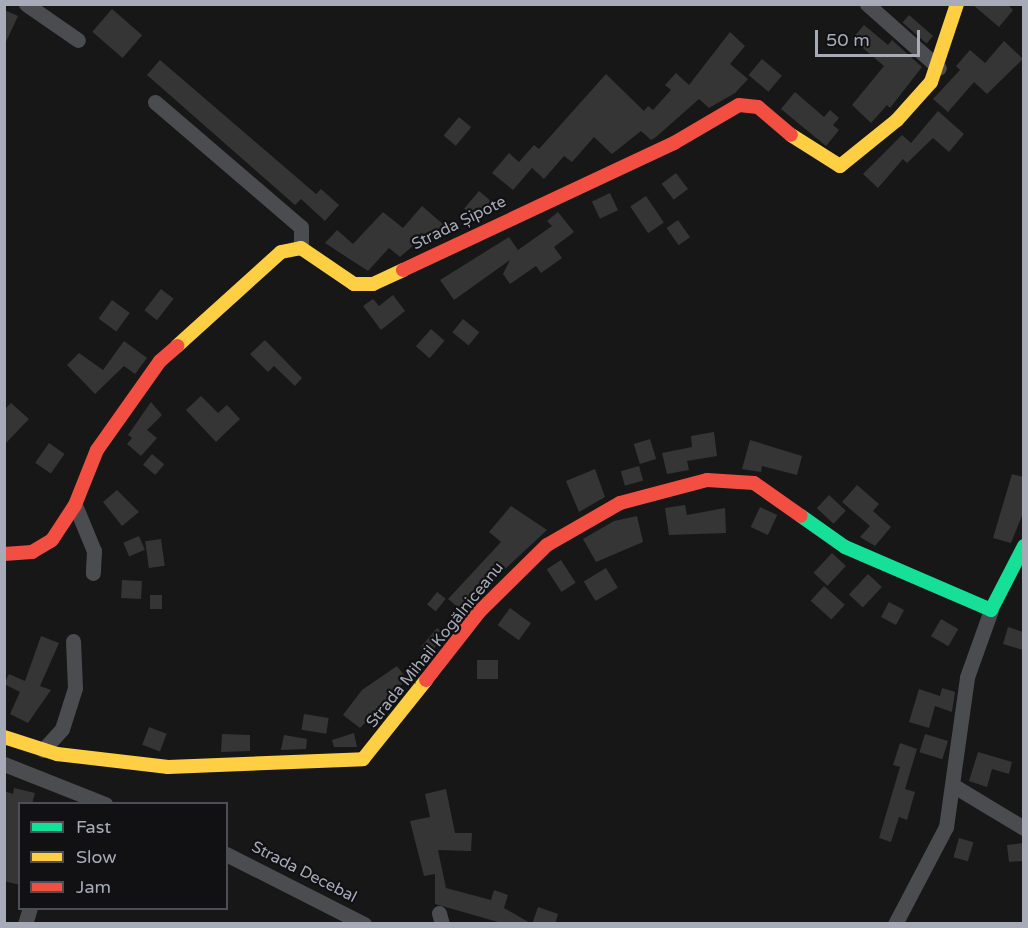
<!DOCTYPE html>
<meta charset="utf-8">
<style>
body{margin:0}
#map{position:relative;width:1028px;height:928px;overflow:hidden;background:#171717;font-family:"Varela Round",sans-serif}
div>[style]{position:absolute}
.building>*{inset:0;background:#353536;transform-origin:0 0}
.street>*{height:15px;margin:-7.5px;padding:0 7.5px;transform-origin:7.5px;border-radius:7.5px;background:#4b4c50}
.fast>*{height:14px;margin:-7px;padding:0 7px;transform-origin:7px;border-radius:7px;background:#16e098}
.slow>*{height:14px;margin:-7px;padding:0 7px;transform-origin:7px;border-radius:7px;background:#ffcf43}
.jam>*{height:14px;margin:-7px;padding:0 7px;transform-origin:7px;border-radius:7px;background:#f24e42}
span{translate:-50% -50%;white-space:nowrap;text-align:center;line-height:1.15;-webkit-text-stroke:4.5px #111113;paint-order:stroke}
.street-label{font-size:16px;color:#a7abb8}
.frame{position:absolute;inset:0;border:6px solid #a7abb8;pointer-events:none}
.legend{position:absolute;left:18px;top:802px;width:210px;height:108px;box-sizing:border-box;background:#111113;border:2px solid #4d4f55;margin:0;padding:8px 10px;list-style:none;font-size:18px;color:#a7abb8}
.legend li{display:flex;align-items:center;gap:12px;height:30px}
.legend b{width:30px;border:2px solid #4d4f55}
.scale{position:absolute;left:815px;top:30px;width:105px;height:27px;box-sizing:border-box;border:3px solid #a7abb8;border-top:0;padding-left:8px;font-size:18px;line-height:21px;white-space:nowrap;color:#a7abb8;-webkit-text-stroke:4px #111113;paint-order:stroke}
</style>
<div id="map">
<div class="building">
<i style="clip-path:polygon(972px 4px,1007px 4px,1013px 10px,999px 27px)"></i>
<i style="left:112px;top:9px;width:40px;height:30px;rotate:41deg"></i>
<i style="clip-path:polygon(4px 10px,18px 16px,4px 46px)"></i>
<i style="left:909px;top:15px;width:32px;height:10px;rotate:41deg"></i>
<i style="clip-path:polygon(864px 25px,888px 45px,892px 40px,922px 67px,890px 108px,887px 105px,871px 123px,852px 105px,884px 66px,852px 39px)"></i>
<i style="clip-path:polygon(730px 32px,745px 46px,730px 64px,748px 79px,735px 93px,709px 108px,699px 99px,656px 137px,651px 140px,641px 131px,612px 154px,594px 137px,572px 162px,564px 156px,544px 179px,532px 168px,513px 190px,492px 173px,509px 153px,519px 162px,534px 145px,539px 149px,606px 74px,644px 111px,648px 106px,653px 110px,671px 90px,665px 85px,676px 73px,689px 85px)"></i>
<i style="clip-path:polygon(1004px 41px,1023px 59px,987px 94px,974px 82px,948px 112px,933px 99px,960px 70px,956px 66px,970px 50px,985px 63px)"></i>
<i style="left:762px;top:59px;width:26px;height:21px;rotate:40deg"></i>
<i style="clip-path:polygon(160px 60px,316px 194px,321px 189px,339px 205px,325px 221px,301px 199px,295px 205px,147px 75px)"></i>
<i style="clip-path:polygon(795px 92px,824px 117px,830px 110px,839px 118px,833px 125px,839px 130px,826px 146px,781px 109px)"></i>
<i style="clip-path:polygon(938px 111px,964px 134px,949px 152px,933px 138px,907px 163px,903px 159px,878px 188px,863px 174px,902px 135px,911px 143px)"></i>
<i style="left:459px;top:117px;width:16px;height:24px;rotate:40deg"></i>
<i style="left:676px;top:173px;width:20px;height:18px;rotate:53deg"></i>
<i style="left:479px;top:191px;width:17px;height:23px;rotate:40deg"></i>
<i style="left:610px;top:193px;width:19px;height:20px;rotate:65deg"></i>
<i style="left:646px;top:196px;width:32px;height:19px;rotate:56deg"></i>
<i style="clip-path:polygon(422px 206px,445px 226px,431px 243px,422px 238px,400px 257px,389px 248px,368px 271px,325px 243px,337px 230px,353px 244px,383px 212px,403px 228px)"></i>
<i style="clip-path:polygon(558px 212px,574px 232px,554px 247px,562px 258px,541px 273px,536px 266px,510px 284px,503px 274px,510px 260px,454px 300px,440px 280px,509px 237px,518px 250px,552px 226px,547px 221px)"></i>
<i style="left:678px;top:220px;width:21px;height:14px;rotate:55deg"></i>
<i style="left:161px;top:289px;width:16px;height:27px;rotate:38deg"></i>
<i style="clip-path:polygon(393px 295px,405px 311px,381px 330px,363px 306px,373px 299px,379px 306px)"></i>
<i style="left:112px;top:300px;width:22px;height:23px;rotate:36deg"></i>
<i style="left:463px;top:319px;width:21px;height:17px;rotate:39deg"></i>
<i style="left:431px;top:329px;width:18px;height:23px;rotate:41deg"></i>
<i style="clip-path:polygon(265px 340px,302px 378px,295px 386px,274px 366px,268px 372px,250px 354px)"></i>
<i style="clip-path:polygon(124px 341px,147px 358px,135px 374px,124px 366px,95px 394px,67px 365px,79px 353px,103px 370px)"></i>
<i style="clip-path:polygon(201px 396px,218px 413px,227px 405px,240px 419px,216px 442px,186px 410px)"></i>
<i style="clip-path:polygon(151px 402px,162px 415px,147px 430px,157px 438px,141px 456px,127px 444px,132px 438px,128px 435px)"></i>
<i style="clip-path:polygon(11px 403px,29px 419px,4px 445px,4px 410px)"></i>
<i style="clip-path:polygon(714px 432px,717px 456px,687px 461px,689px 470px,667px 474px,662px 453px,692px 447px,691px 436px)"></i>
<i style="left:650px;top:439px;width:21px;height:17px;rotate:73deg"></i>
<i style="clip-path:polygon(750px 440px,802px 456px,797px 475px,762px 466px,761px 472px,742px 469px)"></i>
<i style="left:49px;top:443px;width:19px;height:24px;rotate:35deg"></i>
<i style="left:152px;top:454px;width:16px;height:14px;rotate:40deg"></i>
<i style="left:639px;top:466px;width:15px;height:19px;rotate:74deg"></i>
<i style="clip-path:polygon(595px 469px,605px 497px,579px 512px,566px 481px)"></i>
<i style="clip-path:polygon(1012px 474px,1023px 477px,1023px 513px,1011px 543px,993px 538px)"></i>
<i style="clip-path:polygon(857px 485px,879px 504px,873px 511px,891px 527px,875px 546px,860px 537px,870px 526px,842px 502px)"></i>
<i style="clip-path:polygon(117px 490px,139px 512px,122px 526px,103px 502px)"></i>
<i style="left:829px;top:495px;width:23px;height:18px;rotate:43deg"></i>
<i style="clip-path:polygon(685px 505px,687px 515px,725px 508px,726px 533px,669px 535px,665px 508px)"></i>
<i style="clip-path:polygon(511px 506px,547px 530px,461px 610px,448px 599px,501px 542px,489px 532px)"></i>
<i style="left:760px;top:507px;width:19px;height:22px;rotate:25deg"></i>
<i style="clip-path:polygon(637px 516px,643px 542px,596px 562px,583px 539px,614px 521px)"></i>
<i style="left:139px;top:536px;width:15px;height:17px;rotate:67deg"></i>
<i style="left:161px;top:539px;width:27px;height:16px;rotate:82deg"></i>
<i style="left:832px;top:553px;width:19px;height:27px;rotate:43deg"></i>
<i style="left:561px;top:560px;width:27px;height:17px;rotate:57deg"></i>
<i style="left:606px;top:568px;width:23px;height:26px;rotate:59deg"></i>
<i style="left:868px;top:574px;width:19px;height:28px;rotate:43deg"></i>
<i style="left:122px;top:580px;width:20px;height:18px;rotate:3deg"></i>
<i style="left:824px;top:586px;width:28px;height:20px;rotate:42deg"></i>
<i style="left:437px;top:592px;width:11px;height:16px;rotate:38deg"></i>
<i style="left:150px;top:595px;width:12px;height:14px"></i>
<i style="left:889px;top:602px;width:17px;height:17px;rotate:28deg"></i>
<i style="left:510px;top:608px;width:26px;height:21px;rotate:36deg"></i>
<i style="left:941px;top:619px;width:20px;height:20px;rotate:30deg"></i>
<i style="clip-path:polygon(1008px 627px,1023px 632px,1023px 650px,1003px 644px)"></i>
<i style="clip-path:polygon(437px 628px,445px 634px,429px 655px,421px 647px)"></i>
<i style="clip-path:polygon(41px 636px,59px 643px,40px 686px,51px 690px,28px 723px,10px 714px,20px 692px,4px 684px,9px 674px,25px 681px)"></i>
<i style="left:477px;top:660px;width:21px;height:19px"></i>
<i style="clip-path:polygon(397px 666px,407px 679px,360px 728px,343px 715px,362px 690px)"></i>
<i style="clip-path:polygon(942px 688px,955px 692px,952px 712px,935px 706px,929px 728px,909px 722px,919px 689px,940px 696px)"></i>
<i style="left:304px;top:714px;width:25px;height:16px;rotate:9deg"></i>
<i style="left:149px;top:727px;width:19px;height:19px;rotate:21deg"></i>
<i style="clip-path:polygon(354px 733px,357px 747px,334px 747px,332px 740px)"></i>
<i style="clip-path:polygon(222px 734px,250px 735px,250px 751px,221px 752px)"></i>
<i style="left:925px;top:734px;width:24px;height:19px;rotate:17deg"></i>
<i style="clip-path:polygon(284px 735px,307px 739px,306px 749px,281px 750px)"></i>
<i style="clip-path:polygon(900px 743px,917px 749px,905px 789px,915px 792px,907px 820px,899px 817px,891px 842px,879px 838px,900px 767px,893px 765px)"></i>
<i style="clip-path:polygon(978px 752px,1012px 762px,1009px 774px,992px 769px,987px 787px,969px 781px)"></i>
<i style="clip-path:polygon(14px 788px,35px 793px,32px 804px,20px 804px,20px 885px,4px 881px,4px 791px,13px 794px)"></i>
<i style="clip-path:polygon(446px 789px,455px 833px,472px 833px,471px 851px,438px 850px,446px 888px,491px 900px,494px 890px,508px 895px,504px 908px,532px 924px,505px 924px,435px 904px,435px 874px,424px 876px,410px 821px,430px 817px,425px 794px)"></i>
<i style="left:959px;top:838px;width:15px;height:20px;rotate:16deg"></i>
<i style="clip-path:polygon(1023px 843px,1023px 861px,1009px 862px,1007px 845px)"></i>
<i style="clip-path:polygon(538px 907px,558px 914px,555px 924px,532px 924px)"></i>
</div>
<div class="street">
<i style="left:26px;top:4px;width:63px;rotate:34.7deg"></i>
<i style="left:867px;top:4px;width:96px;rotate:41.6deg"></i>
<i style="left:155px;top:102px;width:192px;rotate:40.6deg"></i>
<i style="left:301px;top:227px;width:21px;rotate:90deg"></i>
<i style="left:75px;top:505px;width:50px;rotate:67.6deg"></i>
<i style="left:94px;top:551px;width:22px;rotate:93deg"></i>
<i style="left:43px;top:750px;width:28px;rotate:-48deg"></i>
<i style="left:62px;top:729px;width:43px;rotate:-72.4deg"></i>
<i style="left:75px;top:688px;width:47px;rotate:-92.4deg"></i>
<i style="left:4px;top:764px;width:109px;rotate:21.6deg"></i>
<i style="left:954px;top:786px;width:82px;rotate:31deg"></i>
<i style="left:226px;top:854px;width:155px;rotate:26.9deg"></i>
<i style="left:439px;top:913px;width:11px;rotate:75deg"></i>
<i style="left:25px;top:924px;width:17px;rotate:-73deg"></i>
<i style="left:895px;top:924px;width:110px;rotate:-62.3deg"></i>
<i style="left:946px;top:827px;width:151px;rotate:-82deg"></i>
<i style="left:967px;top:677px;width:71px;rotate:-70.3deg"></i>
</div>
<div class="fast">
<i style="left:801px;top:516px;width:54px;rotate:35.2deg"></i>
<i style="left:845px;top:547px;width:159px;rotate:23.3deg"></i>
<i style="left:991px;top:610px;width:72px;rotate:-62.7deg"></i>
</div>
<div class="slow">
<i style="left:791px;top:135px;width:58px;rotate:32.3deg"></i>
<i style="left:840px;top:166px;width:73px;rotate:-38.9deg"></i>
<i style="left:897px;top:120px;width:51px;rotate:-48.2deg"></i>
<i style="left:931px;top:82px;width:82px;rotate:-71.6deg"></i>
<i style="left:177px;top:346px;width:140px;rotate:-42.1deg"></i>
<i style="left:281px;top:252px;width:20px;rotate:-11deg"></i>
<i style="left:301px;top:248px;width:64px;rotate:34.2deg"></i>
<i style="left:354px;top:284px;width:19px"></i>
<i style="left:373px;top:284px;width:33px;rotate:-25deg"></i>
<i style="left:4px;top:737px;width:56px;rotate:17.8deg"></i>
<i style="left:57px;top:754px;width:112px;rotate:6.7deg"></i>
<i style="left:168px;top:767px;width:195px;rotate:-2.3deg"></i>
<i style="left:363px;top:759px;width:101px;rotate:-51.4deg"></i>
</div>
<div class="jam">
<i style="left:403px;top:270px;width:299px;rotate:-25.1deg"></i>
<i style="left:674px;top:143px;width:75px;rotate:-30.3deg"></i>
<i style="left:739px;top:105px;width:19px;rotate:6deg"></i>
<i style="left:758px;top:107px;width:43px;rotate:40.3deg"></i>
<i style="left:4px;top:554px;width:28px;rotate:-4deg"></i>
<i style="left:32px;top:552px;width:23px;rotate:-31deg"></i>
<i style="left:52px;top:540px;width:42px;rotate:-56.7deg"></i>
<i style="left:75px;top:505px;width:59px;rotate:-68.2deg"></i>
<i style="left:97px;top:450px;width:109px;rotate:-54.7deg"></i>
<i style="left:160px;top:361px;width:23px;rotate:-41deg"></i>
<i style="left:426px;top:680px;width:88px;rotate:-52deg"></i>
<i style="left:480px;top:611px;width:94px;rotate:-44.6deg"></i>
<i style="left:547px;top:545px;width:84px;rotate:-29.9deg"></i>
<i style="left:620px;top:503px;width:90px;rotate:-14.8deg"></i>
<i style="left:707px;top:480px;width:47px;rotate:3.7deg"></i>
<i style="left:754px;top:483px;width:57px;rotate:35.1deg"></i>
</div>
<div class="street-label">
<span style="left:459px;top:223px;rotate:-26deg">Strada Șipote</span>
<span style="left:435px;top:645px;rotate:-51deg">Strada Mihail Kogălniceanu</span>
<span style="left:304px;top:872px;rotate:27deg">Strada Decebal</span>
</div>
<div class="frame"></div>
<ul class="legend">
<li><b style="height:8px;background:#16e098"></b>Fast</li>
<li><b style="height:8px;background:#ffcf43"></b>Slow</li>
<li><b style="height:8px;background:#f24e42"></b>Jam</li>
</ul>
<div class="scale">50 m</div>
</div>
